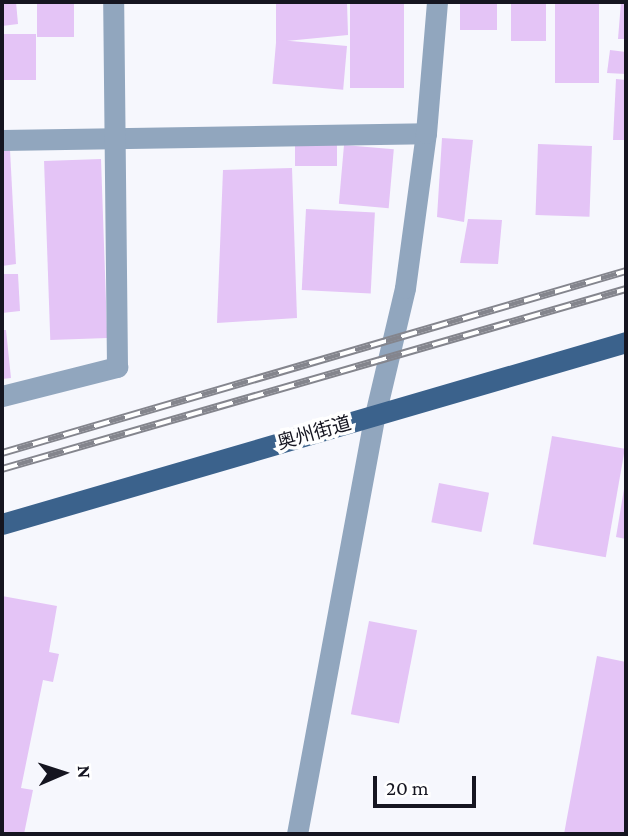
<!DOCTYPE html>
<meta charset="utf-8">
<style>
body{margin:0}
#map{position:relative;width:628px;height:836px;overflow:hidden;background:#f6f7fd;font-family:"Crimson Pro","Noto Sans JP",serif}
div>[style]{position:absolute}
.building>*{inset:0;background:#e4c4f6;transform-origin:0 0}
.minor>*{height:21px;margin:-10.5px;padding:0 10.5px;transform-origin:10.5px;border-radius:10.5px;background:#91a6be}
.major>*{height:21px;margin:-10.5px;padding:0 10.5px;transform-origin:10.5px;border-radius:10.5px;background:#3b628c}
.rail>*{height:8px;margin-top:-4px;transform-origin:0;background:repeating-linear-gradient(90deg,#fff 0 16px,#84858d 0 32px);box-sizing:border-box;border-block:2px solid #84858d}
span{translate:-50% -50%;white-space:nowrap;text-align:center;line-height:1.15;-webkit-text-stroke:7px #fff;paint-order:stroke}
.street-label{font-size:19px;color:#151520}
.frame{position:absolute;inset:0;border:4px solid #151520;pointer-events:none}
.north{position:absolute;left:28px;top:738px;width:70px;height:70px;-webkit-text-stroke:5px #fff;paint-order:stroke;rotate:87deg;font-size:19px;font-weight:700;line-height:28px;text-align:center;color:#151520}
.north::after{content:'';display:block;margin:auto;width:24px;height:32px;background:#151520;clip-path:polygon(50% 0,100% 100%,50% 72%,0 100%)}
.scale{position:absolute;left:373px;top:776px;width:103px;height:32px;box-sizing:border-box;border:4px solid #151520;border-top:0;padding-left:9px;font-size:21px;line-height:24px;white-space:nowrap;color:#151520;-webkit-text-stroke:5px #fff;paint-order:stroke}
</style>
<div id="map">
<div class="building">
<i style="clip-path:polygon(2px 2px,16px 2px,18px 24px,2px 26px)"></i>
<i style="left:37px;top:2px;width:37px;height:35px"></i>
<i style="clip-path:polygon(276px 2px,347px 2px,348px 35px,276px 42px)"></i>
<i style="left:350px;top:2px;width:54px;height:86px"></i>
<i style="left:460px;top:2px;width:37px;height:28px"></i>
<i style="left:511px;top:2px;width:35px;height:39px"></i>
<i style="left:555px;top:2px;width:44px;height:81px"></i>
<i style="clip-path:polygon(621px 2px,626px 2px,626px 39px,618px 39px)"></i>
<i style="left:36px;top:34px;width:46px;height:34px;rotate:90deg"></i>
<i style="left:347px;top:46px;width:44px;height:71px;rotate:95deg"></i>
<i style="clip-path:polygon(610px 50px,626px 52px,626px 74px,607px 73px)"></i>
<i style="clip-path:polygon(616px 79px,626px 80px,626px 140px,613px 140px)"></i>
<i style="clip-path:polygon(442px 138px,473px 140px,464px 222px,437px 217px)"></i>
<i style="left:337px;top:141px;width:25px;height:42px;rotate:90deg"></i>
<i style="left:538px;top:144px;width:54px;height:71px;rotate:2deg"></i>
<i style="left:344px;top:145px;width:50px;height:59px;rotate:5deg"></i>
<i style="clip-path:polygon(2px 150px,10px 150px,16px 264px,2px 266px)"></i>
<i style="left:101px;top:159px;width:179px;height:57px;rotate:88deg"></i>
<i style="clip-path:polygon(292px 168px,297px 318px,217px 323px,223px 170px)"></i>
<i style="left:306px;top:209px;width:69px;height:81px;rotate:3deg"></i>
<i style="clip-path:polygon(468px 219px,502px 220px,498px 264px,460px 263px)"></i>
<i style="clip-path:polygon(2px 274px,18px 274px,20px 311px,2px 313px)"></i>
<i style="clip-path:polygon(2px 330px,6px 330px,11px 378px,2px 379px)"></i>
<i style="left:552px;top:436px;width:74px;height:110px;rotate:10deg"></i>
<i style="left:439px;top:483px;width:51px;height:40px;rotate:11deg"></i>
<i style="clip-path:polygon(625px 483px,626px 484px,626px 539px,616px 537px)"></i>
<i style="clip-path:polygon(2px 596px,57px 606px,49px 652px,59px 654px,53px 682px,43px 680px,21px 788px,33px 790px,24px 834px,2px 834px)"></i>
<i style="left:369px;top:621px;width:49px;height:95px;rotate:11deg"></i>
<i style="clip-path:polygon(597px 656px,626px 662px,626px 834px,564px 834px)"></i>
</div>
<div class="minor">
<i style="left:2px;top:140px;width:424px;rotate:-0.9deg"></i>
<i style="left:2px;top:396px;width:119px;rotate:-14.2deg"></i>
<i style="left:117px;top:367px;width:365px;rotate:-90.6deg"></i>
<i style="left:297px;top:834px;width:426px;rotate:-79.5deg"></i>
<i style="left:375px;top:415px;width:130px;rotate:-76.7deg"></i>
<i style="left:405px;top:288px;width:156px;rotate:-82.3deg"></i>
<i style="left:426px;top:133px;width:131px;rotate:-85.2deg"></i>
</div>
<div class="major">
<i style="left:2px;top:524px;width:650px;rotate:-16.26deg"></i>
</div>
<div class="rail">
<i style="left:2px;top:453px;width:650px;rotate:-16.26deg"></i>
<i style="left:2px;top:469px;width:649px;rotate:-16.09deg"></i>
</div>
<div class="street-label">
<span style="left:314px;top:433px;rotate:-16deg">奥州街道</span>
</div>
<div class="frame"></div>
<div class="north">N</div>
<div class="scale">20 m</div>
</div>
